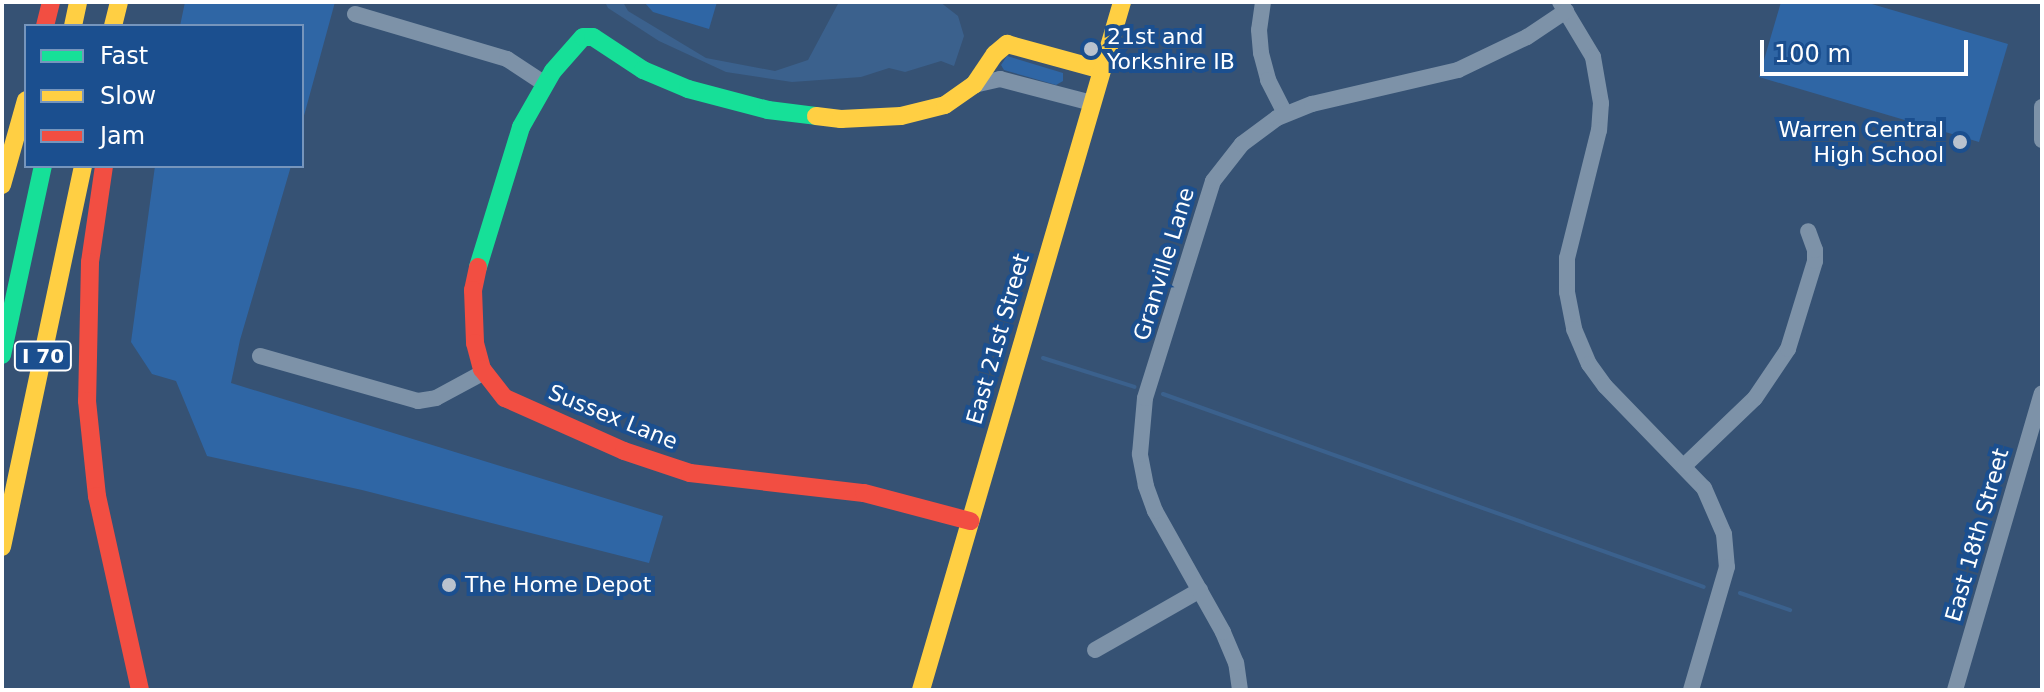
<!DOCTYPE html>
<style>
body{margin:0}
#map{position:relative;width:2044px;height:692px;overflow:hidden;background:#365274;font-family:"DejaVu Sans",sans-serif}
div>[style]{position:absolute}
.green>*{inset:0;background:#2f66a5}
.water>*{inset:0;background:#3b618d}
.stream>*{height:4px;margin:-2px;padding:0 2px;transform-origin:2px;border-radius:2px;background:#3b618d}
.street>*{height:16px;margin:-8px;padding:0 8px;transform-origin:8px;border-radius:8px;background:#7d92a8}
.fast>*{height:18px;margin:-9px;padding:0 9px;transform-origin:9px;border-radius:9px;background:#16e098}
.slow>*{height:18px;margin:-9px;padding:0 9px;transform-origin:9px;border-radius:9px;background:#ffcf43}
.jam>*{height:18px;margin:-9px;padding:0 9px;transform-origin:9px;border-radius:9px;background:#f24e42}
.dots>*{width:22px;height:22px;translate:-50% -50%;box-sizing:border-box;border:4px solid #1b4f8f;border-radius:50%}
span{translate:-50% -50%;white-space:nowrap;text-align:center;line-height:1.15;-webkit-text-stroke:8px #1b4f8f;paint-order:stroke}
.shield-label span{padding:2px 6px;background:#1b4f8f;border:2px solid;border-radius:6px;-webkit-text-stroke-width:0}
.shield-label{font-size:20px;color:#fff;font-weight:700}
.poi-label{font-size:22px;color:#fff}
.left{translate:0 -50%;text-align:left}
.right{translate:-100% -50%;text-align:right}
.street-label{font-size:22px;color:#fff}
.frame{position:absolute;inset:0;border:4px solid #fff;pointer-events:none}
.legend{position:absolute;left:24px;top:24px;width:280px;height:144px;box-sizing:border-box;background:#1b4f8f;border:2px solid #7695bc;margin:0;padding:10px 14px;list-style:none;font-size:24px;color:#fff}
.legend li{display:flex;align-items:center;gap:16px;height:40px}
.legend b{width:40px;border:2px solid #7695bc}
.scale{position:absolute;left:1760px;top:40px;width:208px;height:36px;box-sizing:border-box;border:4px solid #fff;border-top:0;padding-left:10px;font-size:24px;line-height:28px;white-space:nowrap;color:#fff;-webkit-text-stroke:6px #1b4f8f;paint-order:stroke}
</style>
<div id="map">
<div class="green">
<i style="clip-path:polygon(185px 2px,335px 2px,302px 123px,302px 26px,180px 26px)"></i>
<i style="clip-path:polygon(644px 2px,717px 2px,709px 29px,653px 12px)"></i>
<i style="clip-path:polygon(1781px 2px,1865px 2px,2008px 44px,1979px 142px,1759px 77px)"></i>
<i style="clip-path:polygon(1007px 56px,1063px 73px,1063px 81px,1056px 85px,1004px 70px,1001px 65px)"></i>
<i style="clip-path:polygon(155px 166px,291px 166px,240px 340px,231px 383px,663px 516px,649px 563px,362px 490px,207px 456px,176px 381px,152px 374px,131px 342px)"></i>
</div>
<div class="water">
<i style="clip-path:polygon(605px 2px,623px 2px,628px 11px,706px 58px,775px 71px,808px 60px,839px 2px,940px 2px,958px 16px,964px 36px,954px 66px,941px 61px,905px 72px,889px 68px,861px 77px,792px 82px,726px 72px,659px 41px,608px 8px)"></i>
</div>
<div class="stream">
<i style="left:1043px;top:358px;width:96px;rotate:17.5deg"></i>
<i style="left:1163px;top:394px;width:574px;rotate:19.63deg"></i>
<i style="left:1740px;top:593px;width:53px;rotate:18.8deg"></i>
</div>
<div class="street">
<i style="left:1263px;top:2px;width:28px;rotate:98deg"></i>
<i style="left:1259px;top:30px;width:23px;rotate:85deg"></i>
<i style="left:1261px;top:53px;width:28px;rotate:75deg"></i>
<i style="left:1268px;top:80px;width:38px;rotate:63deg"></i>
<i style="left:1560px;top:2px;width:64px;rotate:59deg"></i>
<i style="left:1593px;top:57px;width:47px;rotate:80.1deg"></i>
<i style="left:1601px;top:103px;width:27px;rotate:94deg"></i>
<i style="left:1599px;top:130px;width:132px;rotate:104deg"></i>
<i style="left:1567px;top:258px;width:34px;rotate:90deg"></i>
<i style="left:1567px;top:292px;width:38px;rotate:79deg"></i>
<i style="left:1574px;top:329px;width:38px;rotate:67deg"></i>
<i style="left:1589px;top:364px;width:27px;rotate:54deg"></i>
<i style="left:1605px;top:386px;width:142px;rotate:45.9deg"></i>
<i style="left:1704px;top:488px;width:50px;rotate:66.5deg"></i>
<i style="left:1724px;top:534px;width:33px;rotate:85deg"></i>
<i style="left:1727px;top:567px;width:128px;rotate:106.3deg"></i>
<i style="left:355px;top:14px;width:159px;rotate:16.5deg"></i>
<i style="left:507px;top:59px;width:45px;rotate:33.3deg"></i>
<i style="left:974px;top:85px;width:27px;rotate:-13deg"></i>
<i style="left:1000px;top:79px;width:95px;rotate:14.6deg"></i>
<i style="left:2042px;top:107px;width:33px;rotate:90deg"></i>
<i style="left:260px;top:356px;width:164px;rotate:15.9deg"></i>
<i style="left:418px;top:401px;width:18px;rotate:-9deg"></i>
<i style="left:436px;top:398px;width:55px;rotate:-28.4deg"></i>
<i style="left:1684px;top:466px;width:98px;rotate:-43.8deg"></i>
<i style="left:1755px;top:398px;width:59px;rotate:-56deg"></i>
<i style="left:1788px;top:349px;width:92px;rotate:-72.9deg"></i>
<i style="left:1815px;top:261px;width:11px;rotate:-90deg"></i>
<i style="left:1815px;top:250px;width:20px;rotate:-110deg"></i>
<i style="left:1095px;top:650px;width:121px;rotate:-29.7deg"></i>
<i style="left:1240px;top:690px;width:27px;rotate:-98deg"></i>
<i style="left:1236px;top:663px;width:34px;rotate:-113deg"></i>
<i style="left:1223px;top:632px;width:139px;rotate:-119.3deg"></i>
<i style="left:1155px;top:511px;width:27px;rotate:-110deg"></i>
<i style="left:1146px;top:486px;width:33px;rotate:-101deg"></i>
<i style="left:1140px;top:454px;width:56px;rotate:-84.9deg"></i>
<i style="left:1145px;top:398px;width:227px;rotate:-72.6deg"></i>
<i style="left:1213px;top:181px;width:47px;rotate:-51.9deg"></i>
<i style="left:1242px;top:144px;width:44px;rotate:-36.6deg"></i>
<i style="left:1277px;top:118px;width:38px;rotate:-22deg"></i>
<i style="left:1312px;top:104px;width:150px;rotate:-13.1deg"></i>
<i style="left:1458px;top:70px;width:76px;rotate:-25.6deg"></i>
<i style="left:1527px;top:37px;width:47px;rotate:-33.7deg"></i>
<i style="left:1955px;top:690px;width:309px;rotate:-73.7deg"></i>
</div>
<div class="fast">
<i style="left:478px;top:267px;width:146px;rotate:-72.9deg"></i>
<i style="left:521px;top:127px;width:64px;rotate:-60.3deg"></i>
<i style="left:553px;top:71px;width:45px;rotate:-48.6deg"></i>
<i style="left:583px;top:37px;width:10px"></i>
<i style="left:593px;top:37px;width:60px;rotate:33.4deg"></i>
<i style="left:643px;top:70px;width:49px;rotate:22.9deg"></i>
<i style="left:688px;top:89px;width:83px;rotate:14.7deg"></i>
<i style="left:768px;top:110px;width:48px;rotate:7.1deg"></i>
<i style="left:2px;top:355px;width:193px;rotate:-77.8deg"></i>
</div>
<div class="slow">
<i style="left:73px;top:26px;width:25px;rotate:-78deg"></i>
<i style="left:113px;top:26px;width:25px;rotate:-76deg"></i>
<i style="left:816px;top:116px;width:25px;rotate:7deg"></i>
<i style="left:841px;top:119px;width:60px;rotate:-2.9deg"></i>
<i style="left:901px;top:116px;width:45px;rotate:-14deg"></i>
<i style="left:945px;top:105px;width:35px;rotate:-35deg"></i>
<i style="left:974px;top:85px;width:37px;rotate:-56deg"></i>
<i style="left:995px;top:54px;width:16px;rotate:-40deg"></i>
<i style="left:1007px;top:44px;width:98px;rotate:15.3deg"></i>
<i style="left:2px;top:185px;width:88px;rotate:-74.2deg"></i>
<i style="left:2px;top:547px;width:390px;rotate:-78deg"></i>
<i style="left:921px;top:690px;width:717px;rotate:-73.71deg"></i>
</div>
<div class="jam">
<i style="left:45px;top:26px;width:25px;rotate:-76deg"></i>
<i style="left:104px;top:166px;width:97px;rotate:98.3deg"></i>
<i style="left:90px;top:262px;width:139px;rotate:91.2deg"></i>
<i style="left:87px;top:401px;width:96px;rotate:84deg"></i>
<i style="left:97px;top:496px;width:199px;rotate:77.5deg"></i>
<i style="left:478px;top:267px;width:24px;rotate:102deg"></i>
<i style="left:473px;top:290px;width:53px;rotate:87.8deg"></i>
<i style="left:475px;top:343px;width:27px;rotate:75deg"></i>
<i style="left:482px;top:369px;width:37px;rotate:52deg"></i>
<i style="left:505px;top:398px;width:130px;rotate:24deg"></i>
<i style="left:624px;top:451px;width:70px;rotate:18.4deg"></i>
<i style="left:690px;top:473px;width:175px;rotate:6.6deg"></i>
<i style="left:864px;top:493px;width:110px;rotate:14.8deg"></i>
</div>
<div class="dots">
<i style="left:1091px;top:49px;background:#b9c2ce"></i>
<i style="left:1960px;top:142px;background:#b9c2ce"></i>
<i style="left:449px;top:585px;background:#b9c2ce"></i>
</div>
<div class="shield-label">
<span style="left:43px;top:356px">I 70</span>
</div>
<div class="poi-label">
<span class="left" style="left:1107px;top:49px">21st and<br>Yorkshire IB</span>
<span class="right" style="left:1944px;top:142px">Warren Central<br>High School</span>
<span class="left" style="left:465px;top:585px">The Home Depot</span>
</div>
<div class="street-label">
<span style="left:1164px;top:264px;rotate:-73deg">Granville Lane</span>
<span style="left:998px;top:339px;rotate:-74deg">East 21st Street</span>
<span style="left:613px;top:417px;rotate:22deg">Sussex Lane</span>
<span style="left:1977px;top:535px;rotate:-74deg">East 18th Street</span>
</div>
<div class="frame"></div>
<ul class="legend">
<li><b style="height:10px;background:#16e098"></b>Fast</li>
<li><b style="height:10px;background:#ffcf43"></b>Slow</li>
<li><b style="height:10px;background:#f24e42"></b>Jam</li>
</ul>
<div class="scale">100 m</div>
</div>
